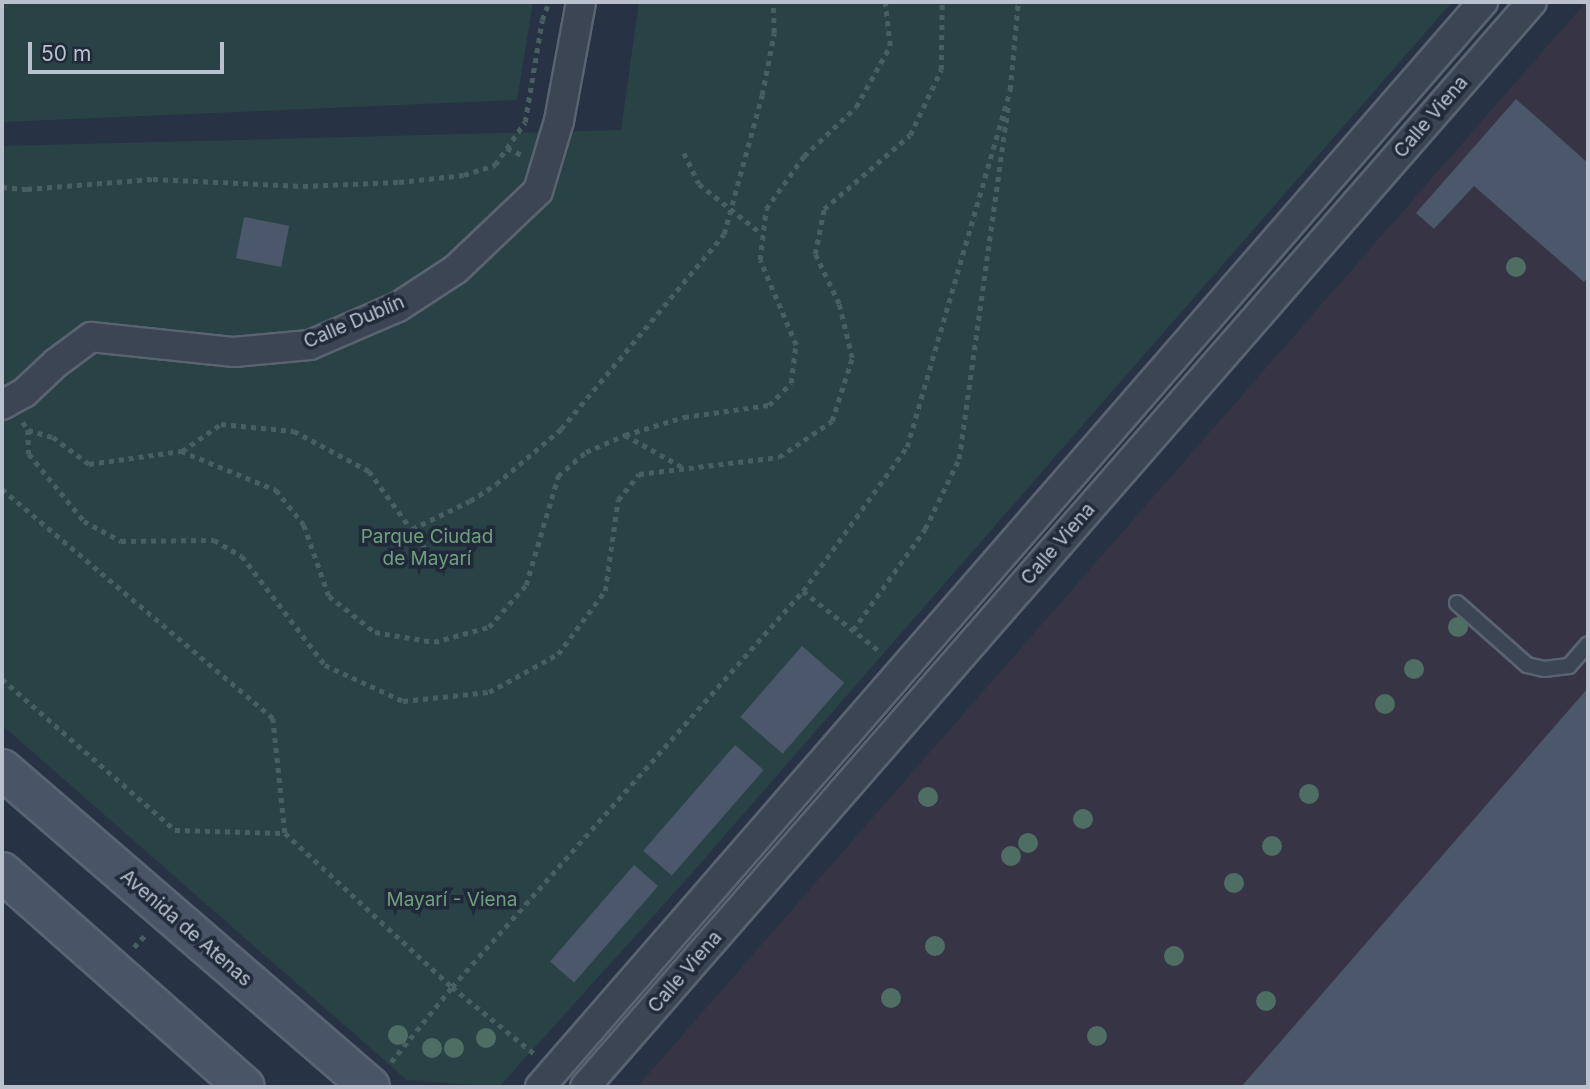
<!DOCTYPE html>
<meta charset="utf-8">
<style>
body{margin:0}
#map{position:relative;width:1590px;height:1089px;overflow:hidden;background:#273345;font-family:Inter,sans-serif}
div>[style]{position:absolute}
.medical>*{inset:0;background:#363445}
.green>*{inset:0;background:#294246}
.building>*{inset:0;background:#4b576b;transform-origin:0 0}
.path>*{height:4.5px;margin-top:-2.25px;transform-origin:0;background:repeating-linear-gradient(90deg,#485f62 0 5px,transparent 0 10px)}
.roads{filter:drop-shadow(2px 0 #5a6372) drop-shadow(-2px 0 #5a6372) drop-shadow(0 2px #5a6372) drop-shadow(0 -2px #5a6372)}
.lane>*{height:14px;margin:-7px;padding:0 7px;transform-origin:7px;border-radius:7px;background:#3c4554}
.street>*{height:28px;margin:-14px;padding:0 14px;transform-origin:14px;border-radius:14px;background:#3c4554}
.secondary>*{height:38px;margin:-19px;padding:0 19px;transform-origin:19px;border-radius:19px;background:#495467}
.trees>*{width:20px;height:20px;margin:-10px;border-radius:50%;background:#4f6e63}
span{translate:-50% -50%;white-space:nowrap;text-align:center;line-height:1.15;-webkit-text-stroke:7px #202a3a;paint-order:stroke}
.street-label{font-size:19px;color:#b9c1ce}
.park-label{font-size:19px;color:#709f7c}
.frame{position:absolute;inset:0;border:4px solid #b9c1ce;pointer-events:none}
.scale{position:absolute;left:28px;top:42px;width:196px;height:32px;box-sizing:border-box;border:4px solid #b9c1ce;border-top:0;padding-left:9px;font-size:21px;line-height:24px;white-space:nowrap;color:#b9c1ce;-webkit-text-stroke:5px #202a3a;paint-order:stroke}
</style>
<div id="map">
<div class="medical">
<i style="clip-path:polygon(1586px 2px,1588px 1087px,637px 1087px)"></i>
</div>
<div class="green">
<i style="clip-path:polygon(2px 2px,533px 2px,517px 100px,2px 122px)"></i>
<i style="clip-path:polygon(639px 2px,1452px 2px,684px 882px,499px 1087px,407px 1080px,2px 725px,2px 146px,621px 130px)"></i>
</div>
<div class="building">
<i style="clip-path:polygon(1516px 99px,1588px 163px,1588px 278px,1584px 282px,1474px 186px,1434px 229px,1416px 213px)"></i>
<i style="left:244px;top:217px;width:46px;height:42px;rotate:11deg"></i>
<i style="left:802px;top:646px;width:56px;height:94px;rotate:41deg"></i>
<i style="clip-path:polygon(1588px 688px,1588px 1087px,1241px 1087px)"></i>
<i style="left:735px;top:745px;width:38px;height:140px;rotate:41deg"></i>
<i style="left:634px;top:865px;width:32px;height:128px;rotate:41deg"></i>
</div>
<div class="path">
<i style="left:507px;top:148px;width:17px;rotate:25deg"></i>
<i style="left:684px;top:153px;width:34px;rotate:64deg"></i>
<i style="left:699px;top:184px;width:80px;rotate:38.4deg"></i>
<i style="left:2px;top:187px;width:25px;rotate:5deg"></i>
<i style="left:27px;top:189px;width:126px;rotate:-4.5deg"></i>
<i style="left:153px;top:179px;width:150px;rotate:2.7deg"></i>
<i style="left:303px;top:186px;width:96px;rotate:-2.4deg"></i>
<i style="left:399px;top:182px;width:65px;rotate:-6.1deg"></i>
<i style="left:464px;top:175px;width:33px;rotate:-18deg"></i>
<i style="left:495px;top:165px;width:52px;rotate:-55.1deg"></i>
<i style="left:525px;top:122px;width:103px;rotate:-80.5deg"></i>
<i style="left:542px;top:20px;width:19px;rotate:-69deg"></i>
<i style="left:23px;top:422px;width:9px;rotate:58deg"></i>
<i style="left:28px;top:430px;width:24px;rotate:88deg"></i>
<i style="left:29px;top:454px;width:87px;rotate:50.6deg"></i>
<i style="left:84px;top:521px;width:42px;rotate:28.4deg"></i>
<i style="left:121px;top:541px;width:93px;rotate:-0.6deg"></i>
<i style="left:214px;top:540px;width:32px;rotate:30deg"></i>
<i style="left:242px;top:556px;width:137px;rotate:52.7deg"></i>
<i style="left:325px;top:665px;width:86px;rotate:24.8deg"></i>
<i style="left:403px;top:701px;width:86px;rotate:-6deg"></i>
<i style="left:489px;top:692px;width:79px;rotate:-28.8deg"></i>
<i style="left:558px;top:654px;width:79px;rotate:-53.3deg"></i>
<i style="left:605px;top:591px;width:92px;rotate:-81.9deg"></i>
<i style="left:618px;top:500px;width:33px;rotate:-51deg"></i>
<i style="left:639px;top:474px;width:141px;rotate:-6.9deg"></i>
<i style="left:779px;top:457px;width:64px;rotate:-34.2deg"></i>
<i style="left:832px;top:421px;width:66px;rotate:-72.4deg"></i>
<i style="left:852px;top:358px;width:56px;rotate:-103.5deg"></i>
<i style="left:839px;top:304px;width:55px;rotate:-115.6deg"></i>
<i style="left:815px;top:254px;width:46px;rotate:-78.7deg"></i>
<i style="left:824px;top:209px;width:113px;rotate:-40.7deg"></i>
<i style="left:910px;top:135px;width:72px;rotate:-64.5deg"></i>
<i style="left:941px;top:70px;width:68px;rotate:-89.2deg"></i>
<i style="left:28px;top:430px;width:26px;rotate:16deg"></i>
<i style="left:53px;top:437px;width:45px;rotate:36.9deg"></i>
<i style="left:89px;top:464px;width:93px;rotate:-8deg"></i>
<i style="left:181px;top:451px;width:103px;rotate:22.3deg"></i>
<i style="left:276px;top:490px;width:45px;rotate:51.3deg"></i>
<i style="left:304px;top:525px;width:75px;rotate:70.6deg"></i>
<i style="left:329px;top:596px;width:58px;rotate:38deg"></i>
<i style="left:375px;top:632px;width:60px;rotate:9.6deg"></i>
<i style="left:434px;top:642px;width:57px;rotate:-15.3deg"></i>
<i style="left:489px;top:627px;width:56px;rotate:-48.6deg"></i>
<i style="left:526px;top:585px;width:114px;rotate:-73.6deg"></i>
<i style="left:558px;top:476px;width:37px;rotate:-41deg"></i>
<i style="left:586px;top:452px;width:43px;rotate:-23.6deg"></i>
<i style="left:625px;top:435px;width:62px;rotate:-17deg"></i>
<i style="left:684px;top:417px;width:86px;rotate:-8deg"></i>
<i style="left:769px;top:405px;width:31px;rotate:-45deg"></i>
<i style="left:791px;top:383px;width:38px;rotate:-83deg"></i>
<i style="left:796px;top:345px;width:92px;rotate:-113deg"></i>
<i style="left:760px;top:260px;width:51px;rotate:-83.3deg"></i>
<i style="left:766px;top:209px;width:65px;rotate:-54.4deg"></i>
<i style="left:804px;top:156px;width:71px;rotate:-43.3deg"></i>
<i style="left:856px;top:107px;width:70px;rotate:-60.9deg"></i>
<i style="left:890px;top:46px;width:44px;rotate:-96.5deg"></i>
<i style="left:625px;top:435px;width:68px;rotate:29.2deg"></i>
<i style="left:182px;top:451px;width:47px;rotate:-34.7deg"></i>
<i style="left:221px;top:424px;width:73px;rotate:5.5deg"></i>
<i style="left:294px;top:431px;width:85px;rotate:28.1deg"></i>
<i style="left:369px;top:471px;width:104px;rotate:54deg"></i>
<i style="left:2px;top:489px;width:355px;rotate:40.2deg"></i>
<i style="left:273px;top:718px;width:116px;rotate:84deg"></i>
<i style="left:285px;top:833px;width:227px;rotate:42.7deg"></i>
<i style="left:452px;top:987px;width:529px;rotate:-48.45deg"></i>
<i style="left:803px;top:591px;width:178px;rotate:-54.2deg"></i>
<i style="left:907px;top:447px;width:372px;rotate:-73.9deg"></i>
<i style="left:1010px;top:90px;width:88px;rotate:-84.8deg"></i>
<i style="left:412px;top:529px;width:64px;rotate:-25.8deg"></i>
<i style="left:470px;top:501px;width:31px;rotate:-33deg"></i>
<i style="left:496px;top:484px;width:85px;rotate:-40.2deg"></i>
<i style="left:561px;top:429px;width:254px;rotate:-50.1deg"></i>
<i style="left:724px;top:234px;width:144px;rotate:-74.7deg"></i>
<i style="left:762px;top:95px;width:63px;rotate:-79deg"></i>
<i style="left:774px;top:33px;width:31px;rotate:-92deg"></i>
<i style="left:803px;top:591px;width:100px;rotate:38.1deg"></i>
<i style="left:853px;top:630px;width:124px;rotate:-54.5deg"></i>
<i style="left:925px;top:529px;width:78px;rotate:-64.1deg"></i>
<i style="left:959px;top:459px;width:357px;rotate:-82.1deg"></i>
<i style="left:2px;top:679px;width:230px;rotate:41.1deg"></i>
<i style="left:175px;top:830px;width:110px;rotate:1.6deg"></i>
<i style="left:134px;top:947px;width:19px;rotate:-47deg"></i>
<i style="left:391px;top:1062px;width:97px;rotate:-50.9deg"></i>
<i style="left:452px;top:987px;width:108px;rotate:39deg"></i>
</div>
<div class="roads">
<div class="lane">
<i style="left:1457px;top:603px;width:94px;rotate:41.5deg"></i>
<i style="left:1527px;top:665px;width:17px;rotate:13deg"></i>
<i style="left:1544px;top:669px;width:25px;rotate:-7deg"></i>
<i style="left:1569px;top:666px;width:29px;rotate:-49deg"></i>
</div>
<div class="street">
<i style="left:2px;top:405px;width:25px;rotate:-29deg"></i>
<i style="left:24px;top:393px;width:44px;rotate:-43.2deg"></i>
<i style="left:56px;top:363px;width:44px;rotate:-36.6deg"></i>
<i style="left:91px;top:337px;width:144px;rotate:6deg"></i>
<i style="left:234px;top:352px;width:76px;rotate:-5.3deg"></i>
<i style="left:310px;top:345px;width:96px;rotate:-23.4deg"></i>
<i style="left:398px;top:307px;width:69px;rotate:-33.2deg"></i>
<i style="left:456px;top:269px;width:113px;rotate:-43.6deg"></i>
<i style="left:538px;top:191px;width:73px;rotate:-73.3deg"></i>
<i style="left:559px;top:121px;width:121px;rotate:-79.5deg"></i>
<i style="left:540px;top:1087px;width:1438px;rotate:-49.01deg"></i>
<i style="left:585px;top:1087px;width:1440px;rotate:-48.89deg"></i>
</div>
<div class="secondary">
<i style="left:2px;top:769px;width:486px;rotate:40.8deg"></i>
<i style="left:2px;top:872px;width:324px;rotate:41.5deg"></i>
</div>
</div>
<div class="trees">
<i style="left:1516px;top:267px"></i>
<i style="left:1458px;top:627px"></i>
<i style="left:1414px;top:669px"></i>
<i style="left:1385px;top:704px"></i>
<i style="left:1309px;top:794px"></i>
<i style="left:928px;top:797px"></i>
<i style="left:1083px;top:819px"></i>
<i style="left:1028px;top:843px"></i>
<i style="left:1272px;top:846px"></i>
<i style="left:1011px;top:856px"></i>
<i style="left:1234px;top:883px"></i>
<i style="left:935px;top:946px"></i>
<i style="left:1174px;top:956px"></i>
<i style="left:891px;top:998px"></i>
<i style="left:1266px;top:1001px"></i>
<i style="left:398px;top:1035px"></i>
<i style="left:1097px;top:1036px"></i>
<i style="left:486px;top:1038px"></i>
<i style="left:432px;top:1048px"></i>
<i style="left:454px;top:1048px"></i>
</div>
<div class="street-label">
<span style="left:1431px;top:117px;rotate:-49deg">Calle Viena</span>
<span style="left:354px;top:322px;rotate:-23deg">Calle Dublín</span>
<span style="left:1058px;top:544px;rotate:-49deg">Calle Viena</span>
<span style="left:186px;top:928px;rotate:41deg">Avenida de Atenas</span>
<span style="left:685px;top:972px;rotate:-49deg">Calle Viena</span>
</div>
<div class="park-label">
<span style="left:427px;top:548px">Parque Ciudad<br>de Mayarí</span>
<span style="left:452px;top:900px">Mayarí - Viena</span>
</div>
<div class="frame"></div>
<div class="scale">50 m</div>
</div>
